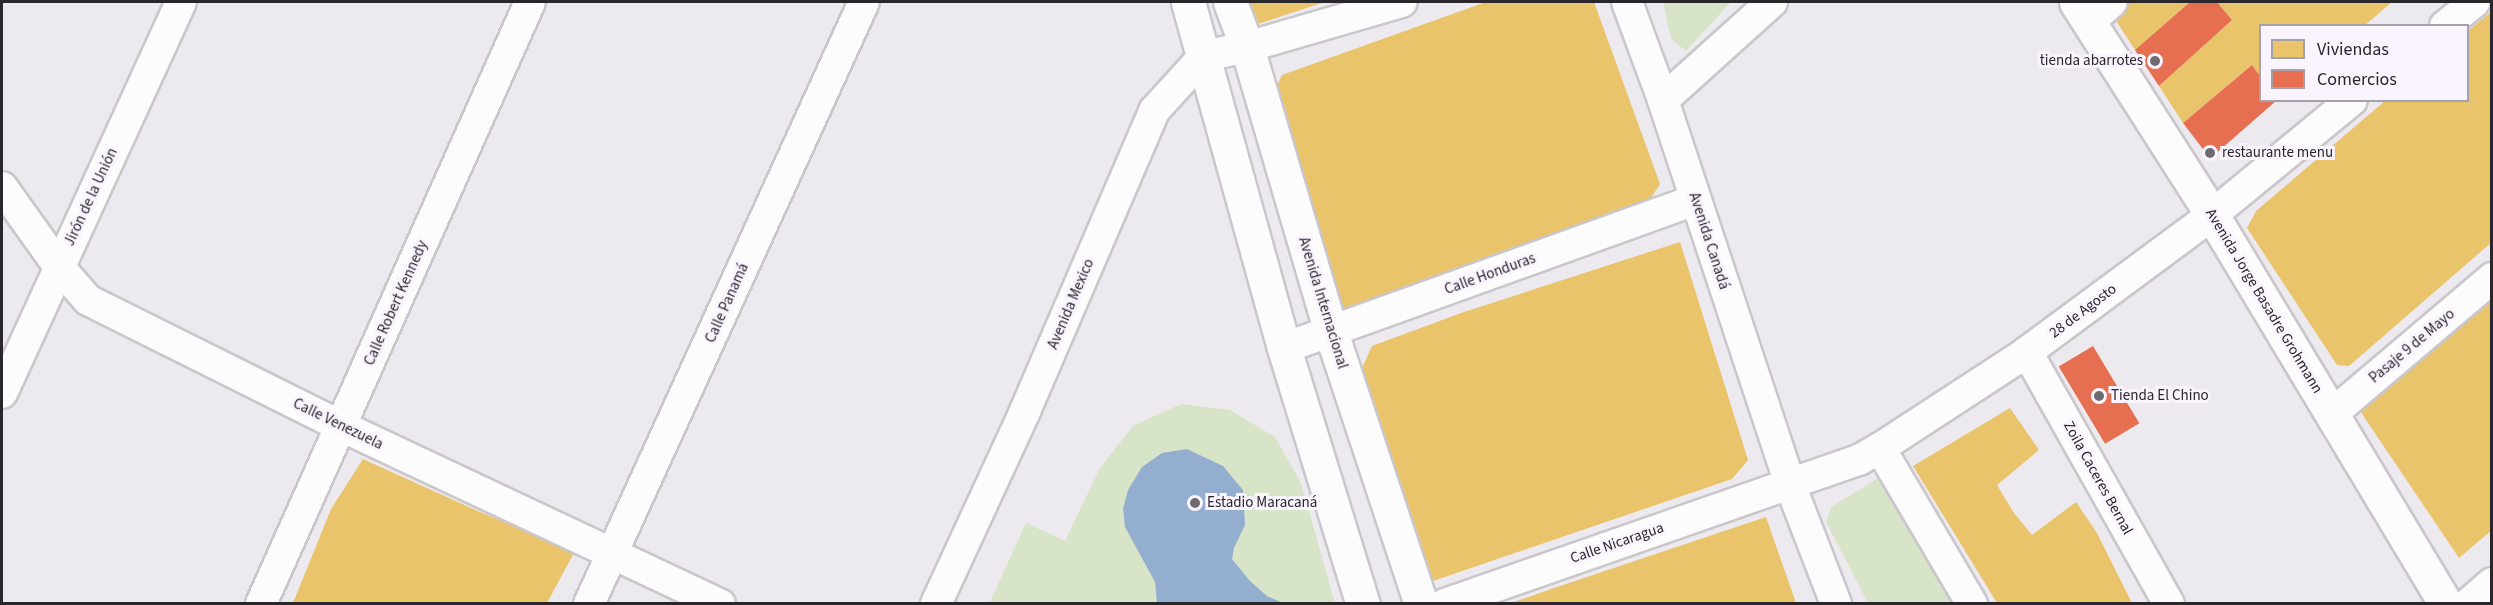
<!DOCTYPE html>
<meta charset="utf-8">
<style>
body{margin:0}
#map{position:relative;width:2493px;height:605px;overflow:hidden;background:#edeaef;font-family:"Source Sans 3",sans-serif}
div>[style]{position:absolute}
.green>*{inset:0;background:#d8e4c7}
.water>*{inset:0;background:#94aed0}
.homes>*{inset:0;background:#e9c46a}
.shops>*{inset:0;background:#e76f51;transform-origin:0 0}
.roads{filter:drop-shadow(2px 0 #cac7cc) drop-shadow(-2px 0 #cac7cc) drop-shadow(0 2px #cac7cc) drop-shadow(0 -2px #cac7cc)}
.street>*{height:30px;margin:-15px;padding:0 15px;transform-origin:15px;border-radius:15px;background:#fcfcfd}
.secondary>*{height:33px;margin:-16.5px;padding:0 16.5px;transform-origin:16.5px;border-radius:16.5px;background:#fcfcfd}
.dots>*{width:16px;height:16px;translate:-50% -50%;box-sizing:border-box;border:3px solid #f9f4fe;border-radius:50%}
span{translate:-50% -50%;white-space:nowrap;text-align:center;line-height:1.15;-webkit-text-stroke:6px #f9f4fe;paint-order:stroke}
.poi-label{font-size:15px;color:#29272b}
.right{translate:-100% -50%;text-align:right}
.left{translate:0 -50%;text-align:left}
.street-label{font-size:15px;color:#29272b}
.frame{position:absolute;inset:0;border:3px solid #29272b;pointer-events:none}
.legend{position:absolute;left:2259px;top:24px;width:210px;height:78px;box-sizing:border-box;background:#f9f4fe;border:2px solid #a6a2aa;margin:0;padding:8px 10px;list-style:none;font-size:18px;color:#29272b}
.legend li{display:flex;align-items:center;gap:12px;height:30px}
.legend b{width:30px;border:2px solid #a6a2aa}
</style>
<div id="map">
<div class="green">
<i style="clip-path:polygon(1663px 2px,1731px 2px,1686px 51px,1671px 39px)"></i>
<i style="clip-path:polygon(1181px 404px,1230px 410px,1275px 437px,1301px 483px,1335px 603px,989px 604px,1026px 523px,1065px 541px,1100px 468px,1133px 426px)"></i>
<i style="clip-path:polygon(1882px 476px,1952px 603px,1868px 603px,1826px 522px,1831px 507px)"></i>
</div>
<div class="water">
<i style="clip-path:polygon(1187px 449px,1223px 466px,1243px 490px,1245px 525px,1234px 548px,1232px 559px,1250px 581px,1267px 596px,1283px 603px,1157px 603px,1155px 582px,1125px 527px,1123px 509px,1128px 490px,1142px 467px,1162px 453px)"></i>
</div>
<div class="homes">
<i style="clip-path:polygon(1246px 2px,1325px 2px,1255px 25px)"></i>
<i style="clip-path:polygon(1486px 2px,1594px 2px,1660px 184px,1651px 198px,1341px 310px,1274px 92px,1282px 75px)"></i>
<i style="clip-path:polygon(2116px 2px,2190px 2px,2135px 50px,2111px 13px)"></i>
<i style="clip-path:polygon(2217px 2px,2392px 2px,2364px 26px,2260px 26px,2260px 76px,2252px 65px,2183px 123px,2159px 86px,2232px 20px)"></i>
<i style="clip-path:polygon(2492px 11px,2492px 242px,2349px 366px,2337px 365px,2247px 228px,2256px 211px,2386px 100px,2468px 100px,2468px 31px)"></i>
<i style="clip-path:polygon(1680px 242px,1748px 460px,1732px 479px,1427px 583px,1370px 404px,1362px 368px,1372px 346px,1461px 313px)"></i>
<i style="clip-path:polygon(2492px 289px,2492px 530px,2459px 558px,2356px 405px)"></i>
<i style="clip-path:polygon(2010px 408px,2039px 450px,1997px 485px,2014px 513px,2032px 535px,2076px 502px,2097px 533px,2132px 603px,1997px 603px,1913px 466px)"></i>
<i style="clip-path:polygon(363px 459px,480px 512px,575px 551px,547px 603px,293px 603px,331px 509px)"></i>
<i style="clip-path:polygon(1766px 517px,1796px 603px,1511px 603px,1557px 587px)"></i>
</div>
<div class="shops">
<i style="clip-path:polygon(2190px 2px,2217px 2px,2232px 20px,2159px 86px,2135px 50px)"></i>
<i style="clip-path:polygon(2252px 65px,2260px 76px,2260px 100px,2277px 100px,2213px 156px,2206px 153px,2183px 123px)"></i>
<i style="left:2093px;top:346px;width:90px;height:40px;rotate:59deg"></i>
</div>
<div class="roads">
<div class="street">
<i style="left:1627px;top:2px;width:104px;rotate:69.8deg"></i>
<i style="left:1663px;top:100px;width:402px;rotate:71.7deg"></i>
<i style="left:1789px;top:482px;width:131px;rotate:68.9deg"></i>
<i style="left:2089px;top:22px;width:30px;rotate:-41deg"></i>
<i style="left:2445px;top:26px;width:38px;rotate:-39deg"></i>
<i style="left:1663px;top:100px;width:147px;rotate:-42deg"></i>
<i style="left:2px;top:187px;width:98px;rotate:54.5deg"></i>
<i style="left:59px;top:267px;width:44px;rotate:48.7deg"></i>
<i style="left:88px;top:300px;width:283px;rotate:26.5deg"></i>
<i style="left:341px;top:426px;width:419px;rotate:25.2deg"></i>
<i style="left:1284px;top:348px;width:437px;rotate:-19.8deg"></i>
<i style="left:2027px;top:352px;width:289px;rotate:60.6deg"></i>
<i style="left:2px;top:393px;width:430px;rotate:-65.4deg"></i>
<i style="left:2333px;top:413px;width:209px;rotate:-40.3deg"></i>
<i style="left:1880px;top:448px;width:181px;rotate:59.5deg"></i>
<i style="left:261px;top:604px;width:659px;rotate:-65.92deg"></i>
<i style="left:589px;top:604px;width:662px;rotate:-65.45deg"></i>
<i style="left:936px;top:604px;width:213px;rotate:-65.2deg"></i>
<i style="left:1025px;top:411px;width:327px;rotate:-66.7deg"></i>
<i style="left:1154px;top:111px;width:74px;rotate:-47.7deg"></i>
<i style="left:1204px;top:56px;width:44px;rotate:-11.8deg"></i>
<i style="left:1247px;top:47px;width:161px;rotate:-16.2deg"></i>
<i style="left:1445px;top:604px;width:438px;rotate:-19.2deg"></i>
<i style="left:1859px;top:460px;width:24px;rotate:-30deg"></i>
<i style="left:1880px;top:448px;width:176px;rotate:-33.1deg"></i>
<i style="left:2027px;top:352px;width:230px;rotate:-36.5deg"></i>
<i style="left:2212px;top:215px;width:181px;rotate:-39.4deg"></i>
<i style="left:2468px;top:604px;width:32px;rotate:-41deg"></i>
</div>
<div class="secondary">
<i style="left:1188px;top:2px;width:359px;rotate:74.5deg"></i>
<i style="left:1284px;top:348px;width:268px;rotate:72.9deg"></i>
<i style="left:1230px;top:2px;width:48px;rotate:69.3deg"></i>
<i style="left:1247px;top:47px;width:297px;rotate:73.6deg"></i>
<i style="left:1331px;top:332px;width:287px;rotate:71.7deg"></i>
<i style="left:2076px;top:2px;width:253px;rotate:57.4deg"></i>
<i style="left:2212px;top:215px;width:454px;rotate:59deg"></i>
</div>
</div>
<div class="dots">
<i style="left:2155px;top:61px;background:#6e6b70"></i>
<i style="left:2210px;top:153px;background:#6e6b70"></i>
<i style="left:2099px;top:396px;background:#6e6b70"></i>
<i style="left:1195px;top:503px;background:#6e6b70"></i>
</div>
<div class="poi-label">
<span class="right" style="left:2143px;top:61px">tienda abarrotes</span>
<span class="left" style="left:2222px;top:153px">restaurante menu</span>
<span class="left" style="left:2111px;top:396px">Tienda El Chino</span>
<span class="left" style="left:1207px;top:503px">Estadio Maracaná</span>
</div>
<div class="street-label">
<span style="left:91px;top:197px;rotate:-65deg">Jirón de la Unión</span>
<span style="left:1709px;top:241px;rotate:72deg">Avenida Canadá</span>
<span style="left:1490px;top:274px;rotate:-20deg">Calle Honduras</span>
<span style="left:2264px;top:301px;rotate:59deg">Avenida Jorge Basadre Grohmann</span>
<span style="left:396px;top:303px;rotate:-66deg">Calle Robert Kennedy</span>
<span style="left:727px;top:303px;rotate:-66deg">Calle Panamá</span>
<span style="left:1323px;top:303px;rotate:73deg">Avenida Internacional</span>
<span style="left:1071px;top:304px;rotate:-67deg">Avenida Mexico</span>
<span style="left:2083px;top:311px;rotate:-37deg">28 de Agosto</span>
<span style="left:2412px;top:346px;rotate:-40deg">Pasaje 9 de Mayo</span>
<span style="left:338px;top:424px;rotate:26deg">Calle Venezuela</span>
<span style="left:2098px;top:478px;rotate:61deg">Zoila Caceres Bernal</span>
<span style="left:1617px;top:543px;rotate:-19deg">Calle Nicaragua</span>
</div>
<div class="frame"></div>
<ul class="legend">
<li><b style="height:16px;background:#e9c46a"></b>Viviendas</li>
<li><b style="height:16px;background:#e76f51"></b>Comercios</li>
</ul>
</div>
